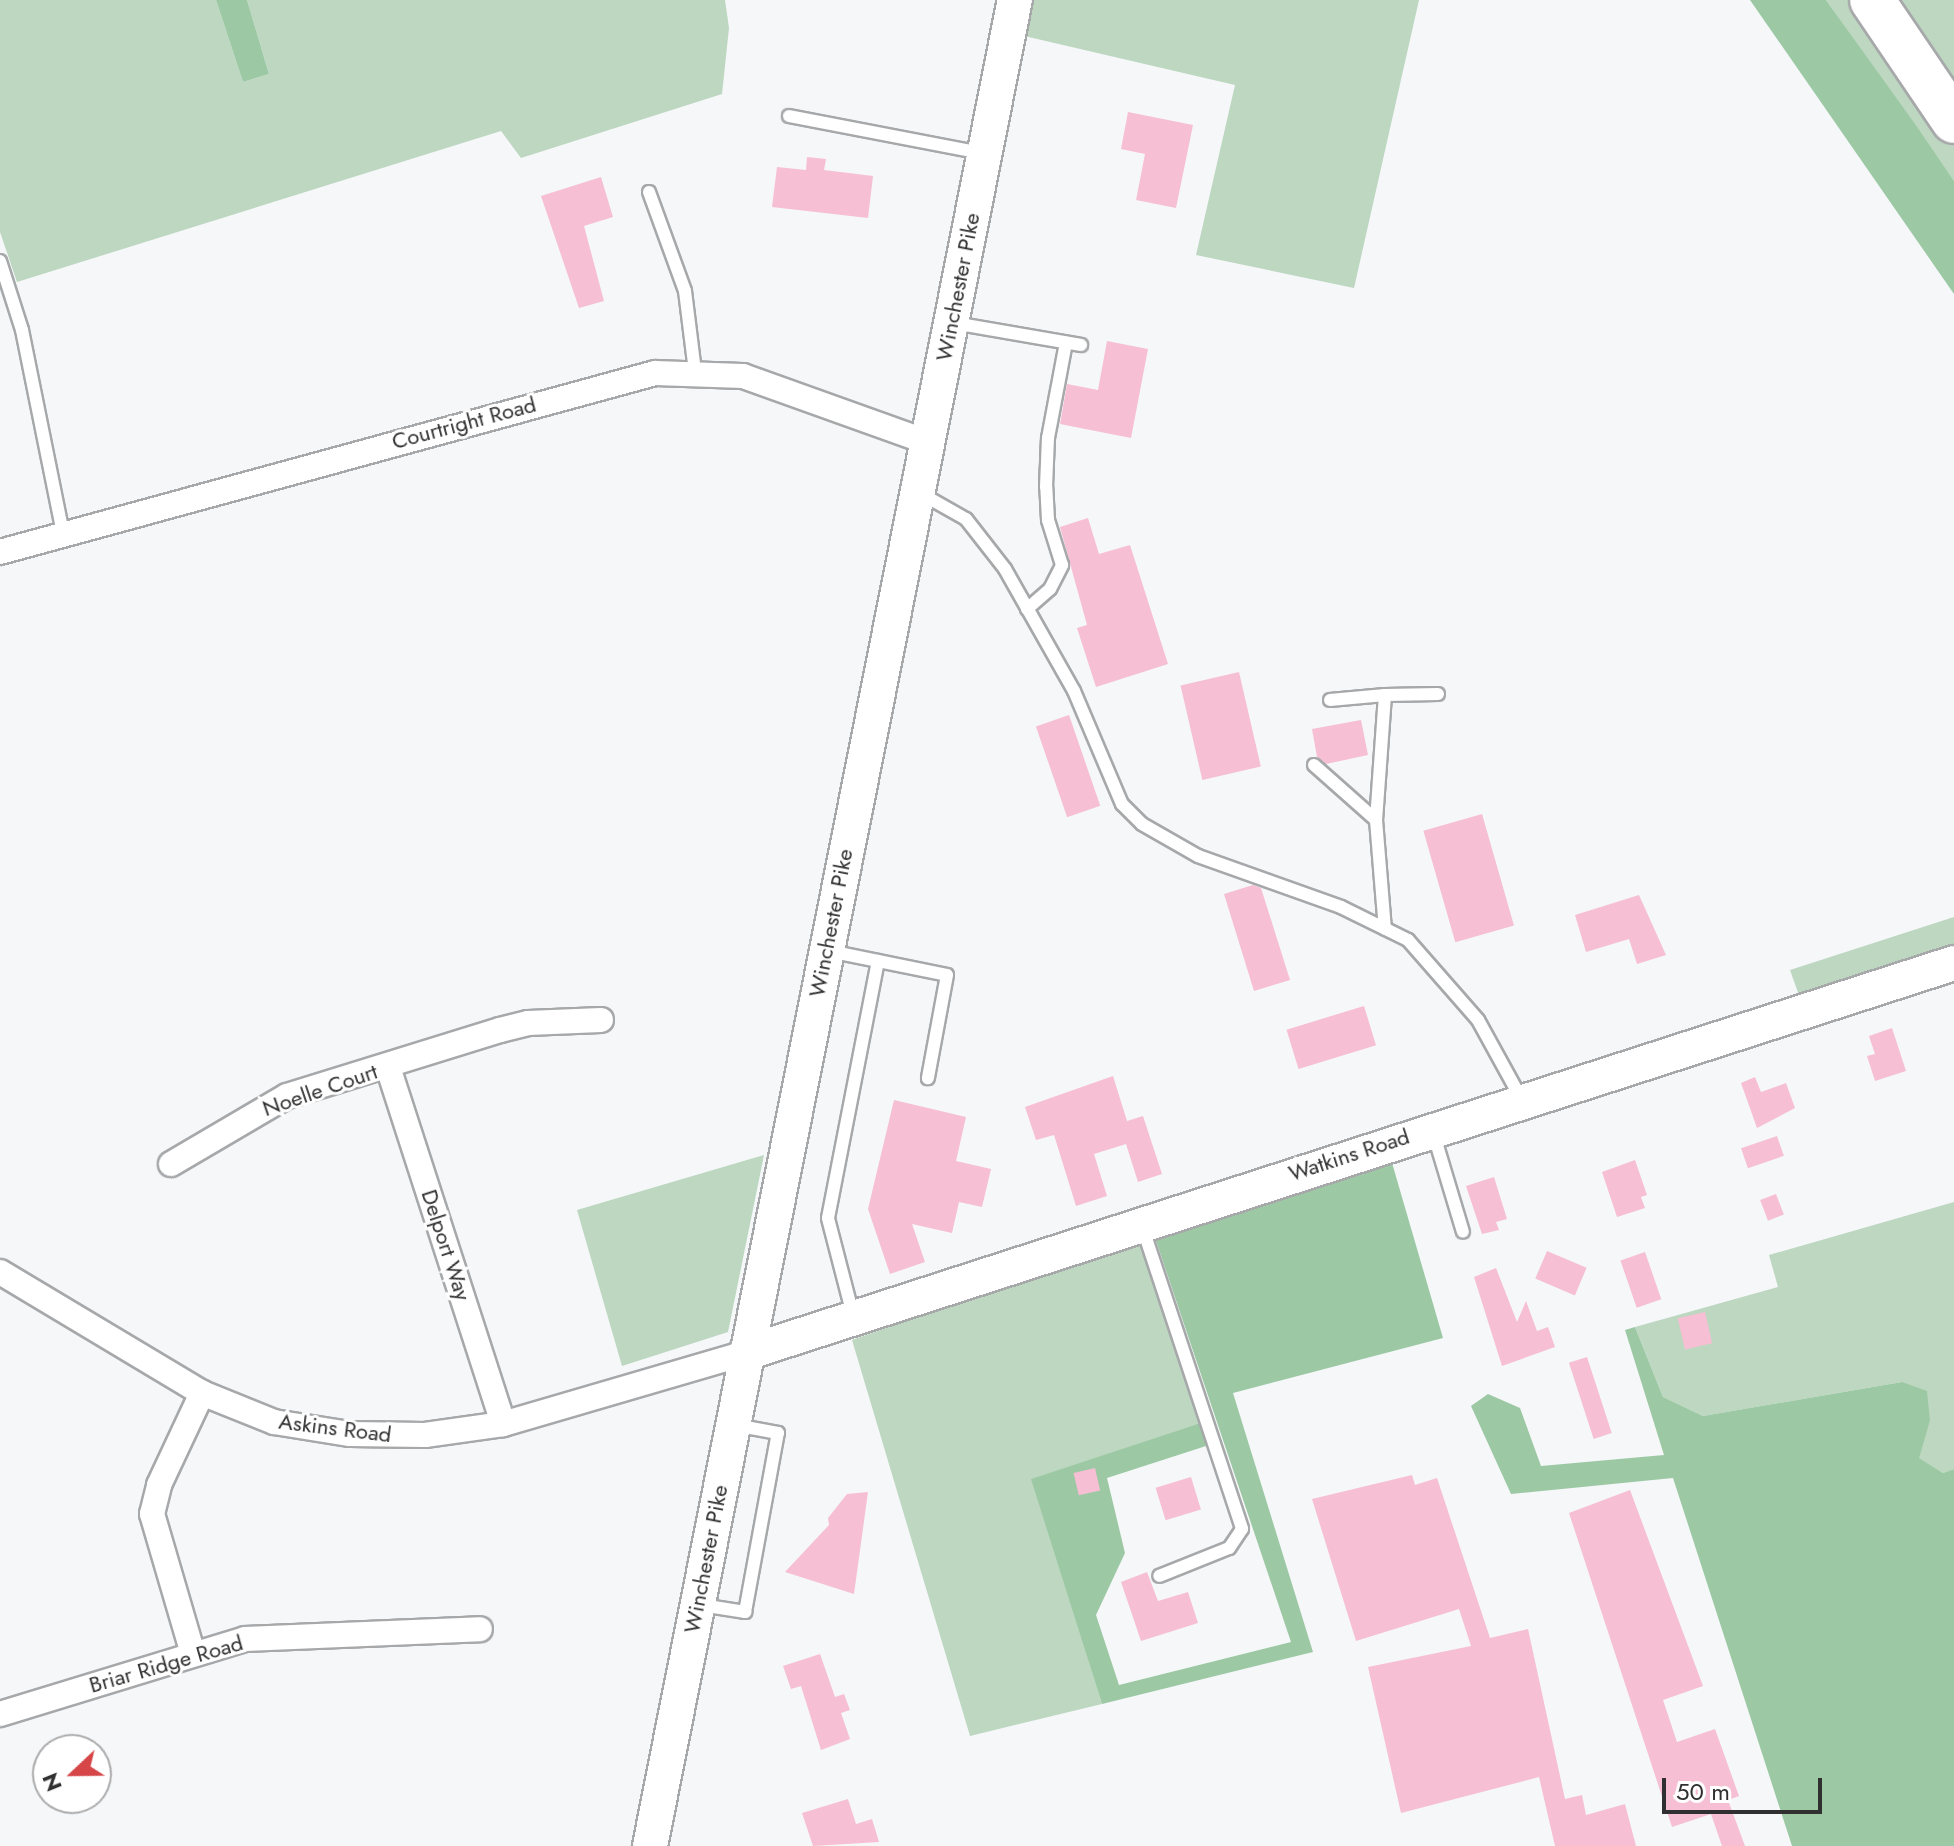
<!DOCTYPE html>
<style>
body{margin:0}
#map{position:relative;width:1954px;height:1846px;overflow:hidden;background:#f5f7f9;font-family:Jost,sans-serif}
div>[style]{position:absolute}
.green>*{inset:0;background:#bdd7c1}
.forest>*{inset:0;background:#9cc8a4}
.building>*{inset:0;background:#f6bfd3;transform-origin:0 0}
.roads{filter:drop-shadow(2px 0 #a6a8aa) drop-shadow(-2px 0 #a6a8aa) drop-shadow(0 2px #a6a8aa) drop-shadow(0 -2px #a6a8aa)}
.lane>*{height:12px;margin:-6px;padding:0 6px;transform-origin:6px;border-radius:6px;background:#fff}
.street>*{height:24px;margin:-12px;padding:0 12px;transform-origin:12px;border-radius:12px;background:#fff}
.secondary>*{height:34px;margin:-17px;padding:0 17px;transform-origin:17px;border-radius:17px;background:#fff}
.highway>*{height:44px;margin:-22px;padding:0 22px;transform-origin:22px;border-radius:22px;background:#fff}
span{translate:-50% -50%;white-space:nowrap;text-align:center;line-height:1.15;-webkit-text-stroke:6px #fff;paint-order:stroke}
.street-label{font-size:22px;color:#303031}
.north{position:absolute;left:32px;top:1734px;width:80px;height:80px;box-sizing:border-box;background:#fff;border:2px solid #acacad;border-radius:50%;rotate:248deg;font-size:22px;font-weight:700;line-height:32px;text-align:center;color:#303031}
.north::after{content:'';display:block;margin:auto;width:28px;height:36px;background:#d64648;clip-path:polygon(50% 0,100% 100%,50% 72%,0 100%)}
.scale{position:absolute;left:1662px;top:1778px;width:160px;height:36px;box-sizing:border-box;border:4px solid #303031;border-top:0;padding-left:10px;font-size:24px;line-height:28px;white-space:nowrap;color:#303031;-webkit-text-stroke:6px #fff;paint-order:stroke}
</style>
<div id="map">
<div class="green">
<i style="clip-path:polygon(0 0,216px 0,243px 82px,269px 74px,247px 0,725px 0,729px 28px,722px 94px,521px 158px,501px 131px,17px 282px,0 232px)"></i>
<i style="clip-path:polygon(1028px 0,1419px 0,1354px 288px,1196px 255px,1235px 85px,1020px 35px)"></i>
<i style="clip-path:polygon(1826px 0,1857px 0,1954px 142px,1954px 181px)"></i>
<i style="clip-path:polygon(1883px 0,1954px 0,1954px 105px)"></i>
<i style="clip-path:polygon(1954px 917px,1954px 948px,1801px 1001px,1790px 970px)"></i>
<i style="clip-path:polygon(764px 1155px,728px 1332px,622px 1366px,577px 1210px)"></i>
<i style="clip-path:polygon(1954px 1202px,1954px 1469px,1943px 1473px,1918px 1458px,1930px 1421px,1902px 1382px,1703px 1416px,1663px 1397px,1635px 1327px,1778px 1287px,1769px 1255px)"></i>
<i style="clip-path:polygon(1139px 1239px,1200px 1423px,1032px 1479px,1102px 1704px,970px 1736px,852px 1340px)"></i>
</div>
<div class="forest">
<i style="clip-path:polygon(216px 0,247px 0,269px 74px,243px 82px)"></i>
<i style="clip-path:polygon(1750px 0,1826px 0,1915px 124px,1954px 181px,1954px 294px)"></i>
<i style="clip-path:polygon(1390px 1156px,1443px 1338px,1233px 1393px,1313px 1652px,1102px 1704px,1031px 1479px,1200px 1423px,1206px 1446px,1107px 1478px,1125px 1553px,1096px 1615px,1119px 1685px,1291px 1642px,1154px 1235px)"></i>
<i style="clip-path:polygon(1635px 1327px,1663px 1397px,1703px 1416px,1902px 1382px,1927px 1391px,1930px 1421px,1919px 1458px,1943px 1473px,1954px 1469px,1954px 1846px,1792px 1846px,1673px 1478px,1511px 1494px,1471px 1406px,1488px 1394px,1520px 1408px,1541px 1466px,1664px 1455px,1625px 1330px)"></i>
</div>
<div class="building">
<i style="clip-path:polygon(1128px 112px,1193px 125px,1176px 208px,1136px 200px,1145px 154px,1121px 149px)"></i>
<i style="clip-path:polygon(807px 157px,826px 159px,824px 170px,873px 176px,868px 218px,772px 207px,777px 167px,806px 170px)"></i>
<i style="clip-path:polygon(601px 177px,613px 217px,584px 226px,604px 301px,579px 308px,541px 196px)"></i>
<i style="clip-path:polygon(1107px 341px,1148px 349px,1131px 438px,1060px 424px,1067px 384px,1098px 390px)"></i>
<i style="clip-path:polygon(1088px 518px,1099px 554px,1130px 545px,1168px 664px,1096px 687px,1077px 628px,1087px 625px,1060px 527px)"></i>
<i style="left:1239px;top:672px;width:97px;height:60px;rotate:77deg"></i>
<i style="left:1069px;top:715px;width:96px;height:35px;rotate:71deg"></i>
<i style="clip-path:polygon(1361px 720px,1368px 755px,1326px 764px,1317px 757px,1312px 729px)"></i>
<i style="left:1482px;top:814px;width:116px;height:61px;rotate:74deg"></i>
<i style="clip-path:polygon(1253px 885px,1261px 888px,1290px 980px,1254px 991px,1224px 894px)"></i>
<i style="clip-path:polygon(1639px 895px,1666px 955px,1637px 964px,1629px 939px,1586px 952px,1575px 915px)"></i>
<i style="left:1364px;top:1006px;width:41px;height:81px;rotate:73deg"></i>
<i style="clip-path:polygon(1892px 1028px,1906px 1071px,1875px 1081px,1867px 1056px,1875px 1054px,1869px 1036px)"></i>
<i style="clip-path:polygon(1113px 1076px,1127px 1121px,1143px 1116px,1162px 1174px,1138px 1182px,1126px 1144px,1094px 1154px,1107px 1196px,1076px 1206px,1054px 1135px,1036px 1140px,1025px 1107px)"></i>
<i style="clip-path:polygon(1755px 1077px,1761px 1092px,1786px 1083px,1795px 1108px,1757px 1128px,1741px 1083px)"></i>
<i style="clip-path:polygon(894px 1100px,966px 1117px,956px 1161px,991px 1169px,982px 1207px,959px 1202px,952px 1233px,912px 1224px,925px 1262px,890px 1274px,868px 1209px)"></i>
<i style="left:1777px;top:1136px;width:21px;height:38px;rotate:71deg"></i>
<i style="clip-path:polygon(1635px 1160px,1647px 1195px,1641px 1197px,1645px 1208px,1617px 1217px,1602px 1172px)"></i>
<i style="clip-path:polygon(1494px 1177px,1507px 1219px,1496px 1222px,1499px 1230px,1482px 1234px,1466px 1186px)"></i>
<i style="left:1776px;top:1194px;width:22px;height:17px;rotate:69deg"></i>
<i style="left:1547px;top:1251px;width:43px;height:30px;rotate:23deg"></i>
<i style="left:1645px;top:1252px;width:50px;height:26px;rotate:71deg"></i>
<i style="clip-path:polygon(1496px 1268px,1517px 1322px,1526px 1301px,1537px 1331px,1548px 1327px,1555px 1347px,1502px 1366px,1474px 1277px)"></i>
<i style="left:1705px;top:1312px;width:32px;height:28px;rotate:77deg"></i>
<i style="left:1587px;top:1357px;width:80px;height:19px;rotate:72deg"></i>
<i style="left:1095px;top:1468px;width:23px;height:22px;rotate:77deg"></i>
<i style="clip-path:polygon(1412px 1475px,1415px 1485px,1437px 1478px,1490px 1638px,1528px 1629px,1565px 1799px,1582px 1795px,1586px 1815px,1625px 1804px,1636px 1846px,1555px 1846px,1539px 1777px,1401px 1813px,1368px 1667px,1471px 1646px,1459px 1609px,1356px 1641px,1312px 1499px)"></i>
<i style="left:1191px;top:1477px;width:34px;height:37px;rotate:73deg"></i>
<i style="clip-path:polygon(1630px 1490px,1703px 1686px,1663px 1700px,1677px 1742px,1715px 1729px,1739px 1796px,1728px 1800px,1745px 1846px,1722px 1846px,1711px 1814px,1672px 1827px,1569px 1513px)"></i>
<i style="clip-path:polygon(868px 1492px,854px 1594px,785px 1572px,829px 1525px,828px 1518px,847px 1494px)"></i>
<i style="clip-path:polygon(1147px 1572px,1158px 1601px,1188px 1592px,1198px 1623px,1141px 1641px,1121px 1582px)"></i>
<i style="clip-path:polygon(820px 1654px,835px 1697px,844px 1694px,850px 1710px,841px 1713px,850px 1739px,821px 1750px,801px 1686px,791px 1689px,783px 1666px)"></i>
<i style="clip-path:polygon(848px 1799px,856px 1824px,872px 1819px,879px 1842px,813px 1846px,802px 1813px)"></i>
</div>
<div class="roads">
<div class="lane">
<i style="left:789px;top:116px;width:196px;rotate:10.9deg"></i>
<i style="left:649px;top:192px;width:105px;rotate:70deg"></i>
<i style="left:685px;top:291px;width:81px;rotate:82.9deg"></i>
<i style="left:0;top:261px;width:72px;rotate:72.3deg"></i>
<i style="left:22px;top:330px;width:208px;rotate:78.6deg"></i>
<i style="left:954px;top:323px;width:129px;rotate:9.8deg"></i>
<i style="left:920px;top:493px;width:53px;rotate:29.5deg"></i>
<i style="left:966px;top:519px;width:63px;rotate:52deg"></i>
<i style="left:1005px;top:569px;width:140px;rotate:60.5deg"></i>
<i style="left:1074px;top:691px;width:123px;rotate:67deg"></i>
<i style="left:1122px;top:804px;width:28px;rotate:45deg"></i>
<i style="left:1142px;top:824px;width:64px;rotate:29.7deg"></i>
<i style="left:1198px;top:856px;width:152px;rotate:19.6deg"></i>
<i style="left:1341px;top:907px;width:75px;rotate:26.2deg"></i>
<i style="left:1408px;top:940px;width:106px;rotate:48.8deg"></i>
<i style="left:1478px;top:1020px;width:91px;rotate:61.2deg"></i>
<i style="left:1027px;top:609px;width:30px;rotate:-41deg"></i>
<i style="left:1050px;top:589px;width:27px;rotate:-63deg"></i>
<i style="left:1062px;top:565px;width:47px;rotate:-107.3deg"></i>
<i style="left:1048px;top:520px;width:33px;rotate:-93deg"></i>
<i style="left:1046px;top:487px;width:49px;rotate:-87.7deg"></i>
<i style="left:1048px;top:438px;width:97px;rotate:-79.3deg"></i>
<i style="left:1385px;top:695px;width:53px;rotate:-1.1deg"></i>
<i style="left:1330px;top:700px;width:55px;rotate:-5.2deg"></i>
<i style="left:1385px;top:695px;width:125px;rotate:94.1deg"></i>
<i style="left:1314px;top:765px;width:83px;rotate:41.6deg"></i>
<i style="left:1376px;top:820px;width:109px;rotate:85.3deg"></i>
<i style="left:829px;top:951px;width:120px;rotate:11.5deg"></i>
<i style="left:947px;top:975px;width:105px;rotate:100.5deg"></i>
<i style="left:1433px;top:1132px;width:104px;rotate:73.3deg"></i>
<i style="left:1142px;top:1226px;width:319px;rotate:71.7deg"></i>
<i style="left:1242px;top:1529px;width:23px;rotate:124deg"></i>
<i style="left:1229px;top:1548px;width:75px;rotate:158.2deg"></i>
<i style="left:853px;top:1315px;width:100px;rotate:-104.5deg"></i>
<i style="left:828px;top:1218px;width:262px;rotate:-79deg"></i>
<i style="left:701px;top:1605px;width:45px;rotate:9deg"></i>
<i style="left:745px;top:1612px;width:182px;rotate:-79.6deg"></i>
<i style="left:778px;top:1433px;width:44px;rotate:-169.5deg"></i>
</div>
<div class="street">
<i style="left:0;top:552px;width:679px;rotate:-15.28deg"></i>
<i style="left:655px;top:373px;width:88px;rotate:2deg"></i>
<i style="left:743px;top:376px;width:195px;rotate:19.7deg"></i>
<i style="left:388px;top:1067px;width:375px;rotate:72.1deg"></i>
<i style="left:171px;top:1164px;width:134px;rotate:-30.4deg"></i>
<i style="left:287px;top:1096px;width:223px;rotate:-17.2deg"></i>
<i style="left:500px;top:1030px;width:29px;rotate:-14deg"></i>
<i style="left:528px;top:1023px;width:73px;rotate:-2.4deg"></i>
<i style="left:0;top:1272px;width:235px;rotate:30.9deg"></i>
<i style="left:202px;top:1393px;width:78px;rotate:21.9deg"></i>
<i style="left:274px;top:1422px;width:77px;rotate:9deg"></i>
<i style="left:350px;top:1434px;width:75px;rotate:0.8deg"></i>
<i style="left:425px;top:1435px;width:79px;rotate:-8deg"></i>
<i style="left:503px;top:1424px;width:253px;rotate:-16.3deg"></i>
<i style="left:193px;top:1654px;width:146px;rotate:-106.3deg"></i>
<i style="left:152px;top:1514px;width:30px;rotate:-76deg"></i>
<i style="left:159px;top:1485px;width:102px;rotate:-64.9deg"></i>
<i style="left:0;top:1714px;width:256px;rotate:-17deg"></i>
<i style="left:245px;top:1639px;width:235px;rotate:-2.4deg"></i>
</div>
<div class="secondary">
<i style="left:746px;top:1353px;width:1269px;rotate:-17.89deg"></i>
<i style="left:650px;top:1846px;width:1882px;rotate:-78.82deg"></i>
</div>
<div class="highway">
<i style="left:1872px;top:0;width:146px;rotate:55.9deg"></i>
</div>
</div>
<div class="street-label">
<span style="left:958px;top:287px;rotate:-79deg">Winchester Pike</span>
<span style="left:464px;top:423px;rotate:-15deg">Courtright Road</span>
<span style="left:831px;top:923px;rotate:-79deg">Winchester Pike</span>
<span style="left:320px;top:1090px;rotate:-19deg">Noelle Court</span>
<span style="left:1349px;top:1155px;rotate:-18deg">Watkins Road</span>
<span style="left:446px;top:1245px;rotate:72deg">Delport Way</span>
<span style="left:335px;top:1428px;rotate:7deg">Askins Road</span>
<span style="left:706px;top:1559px;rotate:-79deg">Winchester Pike</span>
<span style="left:166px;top:1664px;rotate:-16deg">Briar Ridge Road</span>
</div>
<div class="north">N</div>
<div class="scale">50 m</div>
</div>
